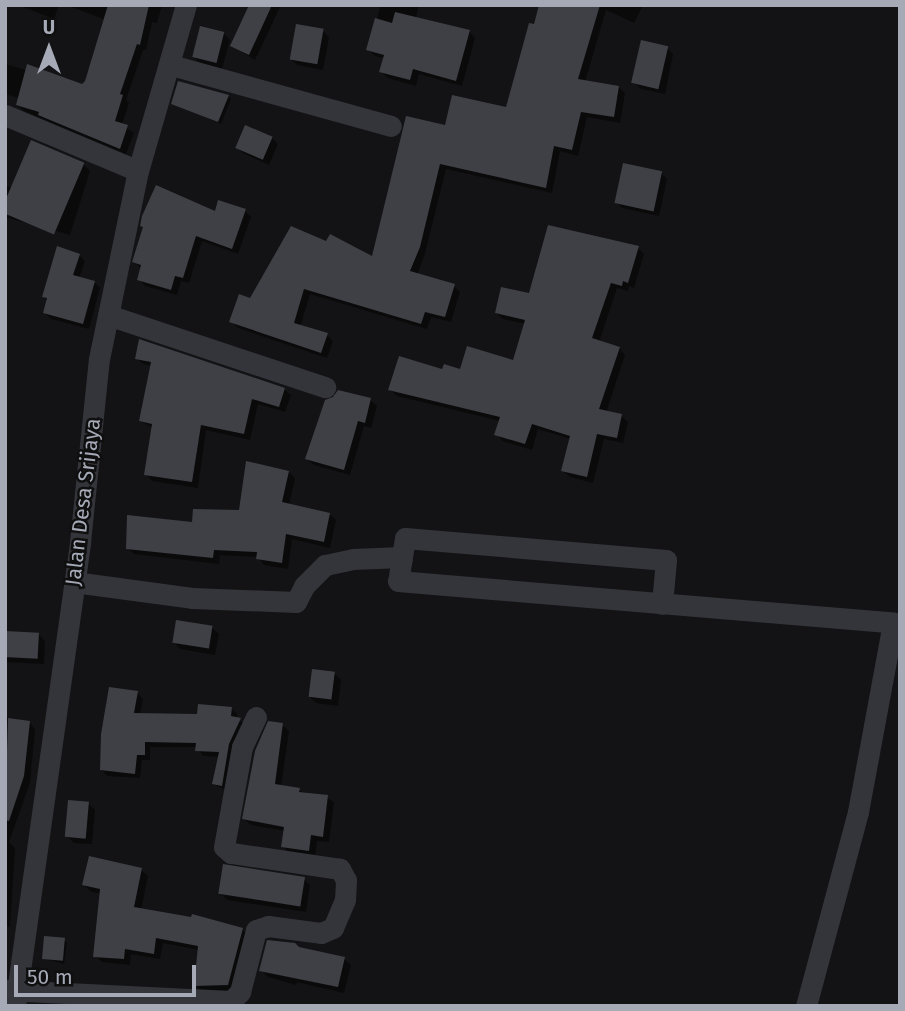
<!DOCTYPE html>
<style>
body{margin:0}
#map{position:relative;width:905px;height:1011px;overflow:hidden;background:#131315;font-family:"Fira Sans",sans-serif}
div>[style]{position:absolute}
.shadow>*{inset:0;background:#0007}
.building>*{inset:0;background:#3f4045;transform-origin:0 0}
.street>*{height:21px;margin:-10.5px;padding:0 10.5px;transform-origin:10.5px;border-radius:10.5px;background:#34353a}
span{translate:-50% -50%;white-space:nowrap;text-align:center;line-height:1.15;-webkit-text-stroke:5px #0f0f10;paint-order:stroke}
.street-label{font-size:21px;color:#a5aab6}
.frame{position:absolute;inset:0;border:7px solid #a5aab6;pointer-events:none}
.north{position:absolute;left:14px;top:14px;width:70px;height:70px;-webkit-text-stroke:5px #0f0f10;paint-order:stroke;rotate:0deg;font-size:19px;font-weight:700;line-height:28px;text-align:center;color:#a5aab6}
.north::after{content:'';display:block;margin:auto;width:24px;height:32px;background:#a5aab6;clip-path:polygon(50% 0,100% 100%,50% 72%,0 100%)}
.scale{position:absolute;left:14px;top:965px;width:182px;height:32px;box-sizing:border-box;border:4px solid #a5aab6;border-top:0;padding-left:9px;font-size:21px;line-height:24px;white-space:nowrap;color:#a5aab6;-webkit-text-stroke:5px #0f0f10;paint-order:stroke}
</style>
<div id="map">
<div class="shadow">
<i style="clip-path:polygon(18px 5px,59px 5px,54px 19px)"></i>
<i style="clip-path:polygon(66px 5px,162px 5px,157px 23px,152px 22px,146px 50px,143px 50px,126px 100px,129px 103px,122px 125px,134px 133px,126px 154px,24px 111px,17px 105px,19px 98px,5px 94px,5px 64px,83px 86px,106px 20px)"></i>
<i style="clip-path:polygon(249px 5px,281px 5px,255px 60px,232px 46px)"></i>
<i style="clip-path:polygon(381px 5px,419px 5px,416px 17px,469px 31px,475px 38px,462px 86px,419px 74px,416px 86px,388px 78px,381px 72px,384px 58px,375px 56px,368px 49px)"></i>
<i style="clip-path:polygon(541px 5px,643px 5px,634px 23px,606px 10px,585px 82px,618px 87px,625px 93px,620px 123px,587px 117px,578px 156px,560px 151px,552px 193px,446px 169px,425px 254px,417px 275px,454px 286px,460px 292px,451px 322px,431px 317px,427px 329px,310px 294px,300px 327px,327px 335px,333px 341px,327px 358px,238px 328px,231px 321px,251px 300px,373px 258px,446px 128px,507px 109px)"></i>
<i style="clip-path:polygon(323px 31px,329px 37px,323px 70px,297px 65px,291px 59px)"></i>
<i style="clip-path:polygon(224px 34px,230px 40px,222px 69px,200px 63px,194px 57px)"></i>
<i style="clip-path:polygon(667px 48px,673px 54px,665px 94px,641px 89px,634px 82px)"></i>
<i style="clip-path:polygon(228px 96px,231px 99px,221px 124px,173px 103px)"></i>
<i style="clip-path:polygon(272px 138px,278px 144px,269px 165px,243px 153px,236px 147px)"></i>
<i style="clip-path:polygon(32px 142px,83px 164px,90px 171px,70px 235px,5px 217px,5px 185px,14px 189px)"></i>
<i style="clip-path:polygon(661px 173px,667px 179px,659px 216px,622px 208px,616px 202px)"></i>
<i style="clip-path:polygon(245px 211px,251px 217px,238px 254px,202px 241px,189px 283px,181px 281px,177px 295px,145px 286px,139px 279px,142px 269px,134px 262px)"></i>
<i style="clip-path:polygon(638px 248px,644px 254px,634px 288px,629px 286px,628px 291px,617px 288px,599px 342px,619px 348px,625px 355px,606px 413px,621px 416px,628px 422px,623px 443px,604px 439px,593px 483px,570px 477px,563px 471px,571px 439px,538px 429px,532px 450px,503px 441px,496px 434px,500px 421px,397px 396px,390px 390px,443px 371px,515px 362px,526px 324px,503px 319px,496px 313px)"></i>
<i style="clip-path:polygon(79px 255px,85px 261px,79px 278px,94px 282px,100px 288px,89px 329px,51px 319px,45px 313px,48px 301px,44px 297px)"></i>
<i style="clip-path:polygon(137px 358px,284px 389px,291px 395px,285px 412px,258px 404px,250px 440px,206px 430px,198px 488px,152px 481px,146px 474px,153px 428px,140px 421px,152px 366px,143px 364px)"></i>
<i style="clip-path:polygon(370px 400px,377px 406px,371px 428px,364px 426px,350px 475px,314px 465px,307px 459px)"></i>
<i style="clip-path:polygon(289px 472px,295px 478px,289px 505px,329px 514px,336px 520px,330px 548px,292px 539px,288px 569px,264px 565px,258px 557px,220px 555px,219px 564px,134px 554px,127px 548px,194px 524px,240px 512px)"></i>
<i style="clip-path:polygon(212px 628px,219px 634px,215px 655px,180px 649px,174px 642px)"></i>
<i style="clip-path:polygon(5px 633px,38px 634px,45px 641px,44px 664px,5px 662px)"></i>
<i style="clip-path:polygon(335px 674px,341px 680px,338px 706px,316px 703px,309px 696px)"></i>
<i style="clip-path:polygon(137px 693px,143px 699px,140px 715px,199px 716px,231px 708px,237px 714px,237px 719px,246px 725px,227px 791px,214px 784px,220px 757px,203px 756px,197px 747px,150px 747px,150px 760px,142px 760px,140px 778px,107px 776px,102px 770px)"></i>
<i style="clip-path:polygon(5px 718px,29px 722px,35px 729px,30px 783px,9px 842px,15px 848px,10px 927px,5px 926px)"></i>
<i style="clip-path:polygon(282px 725px,289px 731px,281px 787px,327px 797px,334px 803px,329px 842px,317px 841px,315px 857px,289px 853px,283px 846px,285px 831px,251px 825px,244px 819px)"></i>
<i style="clip-path:polygon(88px 803px,95px 810px,92px 844px,74px 843px,67px 836px)"></i>
<i style="clip-path:polygon(141px 870px,148px 876px,141px 910px,242px 930px,249px 936px,232px 993px,202px 992px,196px 985px,199px 950px,163px 943px,160px 959px,131px 954px,130px 965px,102px 962px,95px 956px,101px 894px,90px 891px,84px 885px)"></i>
<i style="clip-path:polygon(304px 879px,310px 885px,306px 912px,227px 900px,221px 894px)"></i>
<i style="clip-path:polygon(64px 940px,67px 943px,64px 964px,42px 958px)"></i>
<i style="clip-path:polygon(298px 948px,344px 959px,351px 965px,344px 993px,297px 982px,296px 985px,268px 977px,261px 970px)"></i>
</div>
<div class="building">
<i style="clip-path:polygon(108px 5px,149px 5px,140px 45px,137px 44px,120px 94px,123px 95px,115px 121px,128px 125px,120px 149px,38px 115px,39px 112px,16px 105px,27px 64px,82px 84px,85px 81px)"></i>
<i style="clip-path:polygon(249px 5px,272px 5px,249px 55px,230px 46px)"></i>
<i style="clip-path:polygon(539px 5px,600px 5px,578px 79px,619px 86px,614px 117px,581px 112px,572px 150px,554px 146px,546px 188px,440px 164px,420px 247px,410px 271px,455px 284px,445px 317px,425px 312px,421px 324px,304px 289px,294px 323px,328px 333px,321px 353px,229px 322px,239px 294px,250px 298px,291px 226px,326px 241px,330px 234px,372px 256px,406px 116px,445px 125px,452px 95px,506px 107px,529px 23px,534px 24px)"></i>
<i style="clip-path:polygon(395px 12px,470px 30px,456px 81px,413px 69px,410px 80px,379px 72px,384px 55px,366px 50px,375px 18px,392px 23px)"></i>
<i style="left:296px;top:24px;width:28px;height:36px;rotate:10deg"></i>
<i style="left:200px;top:26px;width:25px;height:32px;rotate:14deg"></i>
<i style="left:641px;top:40px;width:28px;height:44px;rotate:13deg"></i>
<i style="clip-path:polygon(178px 81px,229px 95px,218px 122px,171px 104px)"></i>
<i style="left:245px;top:125px;width:30px;height:25px;rotate:23deg"></i>
<i style="left:31px;top:140px;width:58px;height:78px;rotate:23deg"></i>
<i style="left:623px;top:163px;width:40px;height:41px;rotate:12deg"></i>
<i style="clip-path:polygon(156px 185px,215px 211px,218px 200px,246px 209px,232px 249px,196px 236px,183px 278px,175px 276px,171px 290px,137px 280px,141px 265px,132px 262px,143px 227px,140px 226px,142px 216px)"></i>
<i style="clip-path:polygon(548px 225px,639px 246px,628px 283px,623px 281px,622px 286px,611px 283px,592px 338px,620px 347px,599px 409px,622px 414px,617px 438px,597px 434px,587px 477px,561px 471px,570px 436px,532px 424px,525px 444px,494px 435px,500px 417px,388px 390px,399px 356px,442px 369px,444px 364px,460px 369px,467px 346px,513px 360px,525px 320px,495px 313px,501px 287px,529px 293px)"></i>
<i style="clip-path:polygon(57px 246px,80px 254px,73px 275px,95px 281px,83px 324px,43px 313px,47px 298px,42px 297px)"></i>
<i style="clip-path:polygon(139px 339px,285px 388px,279px 407px,252px 399px,244px 434px,201px 425px,192px 482px,144px 475px,152px 424px,139px 421px,151px 362px,135px 359px)"></i>
<i style="clip-path:polygon(338px 390px,371px 398px,365px 423px,358px 421px,344px 470px,305px 459px,325px 400px,333px 397px)"></i>
<i style="clip-path:polygon(246px 461px,289px 471px,282px 502px,330px 513px,324px 542px,286px 534px,282px 563px,256px 559px,257px 552px,214px 550px,213px 558px,126px 549px,127px 515px,192px 522px,193px 509px,239px 510px)"></i>
<i style="left:176px;top:620px;width:37px;height:23px;rotate:9deg"></i>
<i style="left:5px;top:631px;width:34px;height:26px;rotate:3deg"></i>
<i style="left:312px;top:669px;width:23px;height:28px;rotate:7deg"></i>
<i style="clip-path:polygon(109px 687px,138px 691px,134px 713px,197px 714px,198px 704px,232px 707px,231px 716px,241px 718px,229px 744px,222px 786px,212px 784px,219px 752px,195px 751px,196px 743px,145px 742px,145px 755px,137px 755px,135px 774px,100px 770px,101px 734px)"></i>
<i style="clip-path:polygon(8px 718px,30px 721px,24px 776px,9px 821px,5px 820px)"></i>
<i style="clip-path:polygon(268px 721px,283px 723px,275px 784px,300px 788px,299px 792px,328px 795px,323px 837px,311px 835px,309px 851px,281px 847px,284px 827px,242px 819px,255px 751px)"></i>
<i style="left:68px;top:800px;width:21px;height:37px;rotate:5deg"></i>
<i style="clip-path:polygon(89px 856px,142px 868px,134px 907px,191px 917px,192px 914px,243px 928px,228px 985px,194px 986px,198px 946px,156px 938px,154px 954px,125px 949px,124px 959px,93px 957px,100px 889px,82px 885px)"></i>
<i style="left:223px;top:864px;width:83px;height:30px;rotate:9deg"></i>
<i style="left:44px;top:936px;width:21px;height:23px;rotate:5deg"></i>
<i style="clip-path:polygon(267px 940px,295px 943px,299px 947px,345px 957px,338px 987px,259px 971px)"></i>
</div>
<div class="street">
<i style="left:171px;top:65px;width:228px;rotate:15.5deg"></i>
<i style="left:5px;top:115px;width:144px;rotate:22.8deg"></i>
<i style="left:108px;top:315px;width:229px;rotate:18.4deg"></i>
<i style="left:402px;top:557px;width:19px;rotate:-81deg"></i>
<i style="left:405px;top:538px;width:262px;rotate:4.8deg"></i>
<i style="left:666px;top:560px;width:44px;rotate:95.2deg"></i>
<i style="left:74px;top:582px;width:119px;rotate:7.7deg"></i>
<i style="left:192px;top:598px;width:104px;rotate:2.2deg"></i>
<i style="left:296px;top:602px;width:18px;rotate:-63deg"></i>
<i style="left:304px;top:586px;width:30px;rotate:-45deg"></i>
<i style="left:325px;top:565px;width:29px;rotate:-12deg"></i>
<i style="left:353px;top:559px;width:49px;rotate:-2.3deg"></i>
<i style="left:402px;top:557px;width:24px;rotate:99deg"></i>
<i style="left:398px;top:581px;width:497px;rotate:4.8deg"></i>
<i style="left:893px;top:623px;width:192px;rotate:100.5deg"></i>
<i style="left:858px;top:812px;width:201px;rotate:105deg"></i>
<i style="left:5px;top:990px;width:226px;rotate:2.8deg"></i>
<i style="left:231px;top:1001px;width:13px;rotate:-45deg"></i>
<i style="left:240px;top:992px;width:64px;rotate:-75.5deg"></i>
<i style="left:256px;top:930px;width:13px;rotate:-18deg"></i>
<i style="left:268px;top:926px;width:53px;rotate:7.5deg"></i>
<i style="left:321px;top:933px;width:13px;rotate:-23deg"></i>
<i style="left:333px;top:928px;width:30px;rotate:-67deg"></i>
<i style="left:345px;top:900px;width:20px;rotate:-87deg"></i>
<i style="left:346px;top:880px;width:13px;rotate:-119deg"></i>
<i style="left:340px;top:869px;width:110px;rotate:-171.6deg"></i>
<i style="left:231px;top:853px;width:9px;rotate:-139deg"></i>
<i style="left:224px;top:847px;width:102px;rotate:-79.8deg"></i>
<i style="left:242px;top:747px;width:33px;rotate:-65deg"></i>
<i style="left:15px;top:1006px;width:469px;rotate:-82deg"></i>
<i style="left:80px;top:542px;width:184px;rotate:-84.1deg"></i>
<i style="left:99px;top:359px;width:192px;rotate:-78.3deg"></i>
<i style="left:138px;top:171px;width:173px;rotate:-73.9deg"></i>
</div>
<div class="street-label">
<span style="left:83px;top:502px;rotate:-83deg">Jalan Desa Srijaya</span>
</div>
<div class="frame"></div>
<div class="north">U</div>
<div class="scale">50 m</div>
</div>
